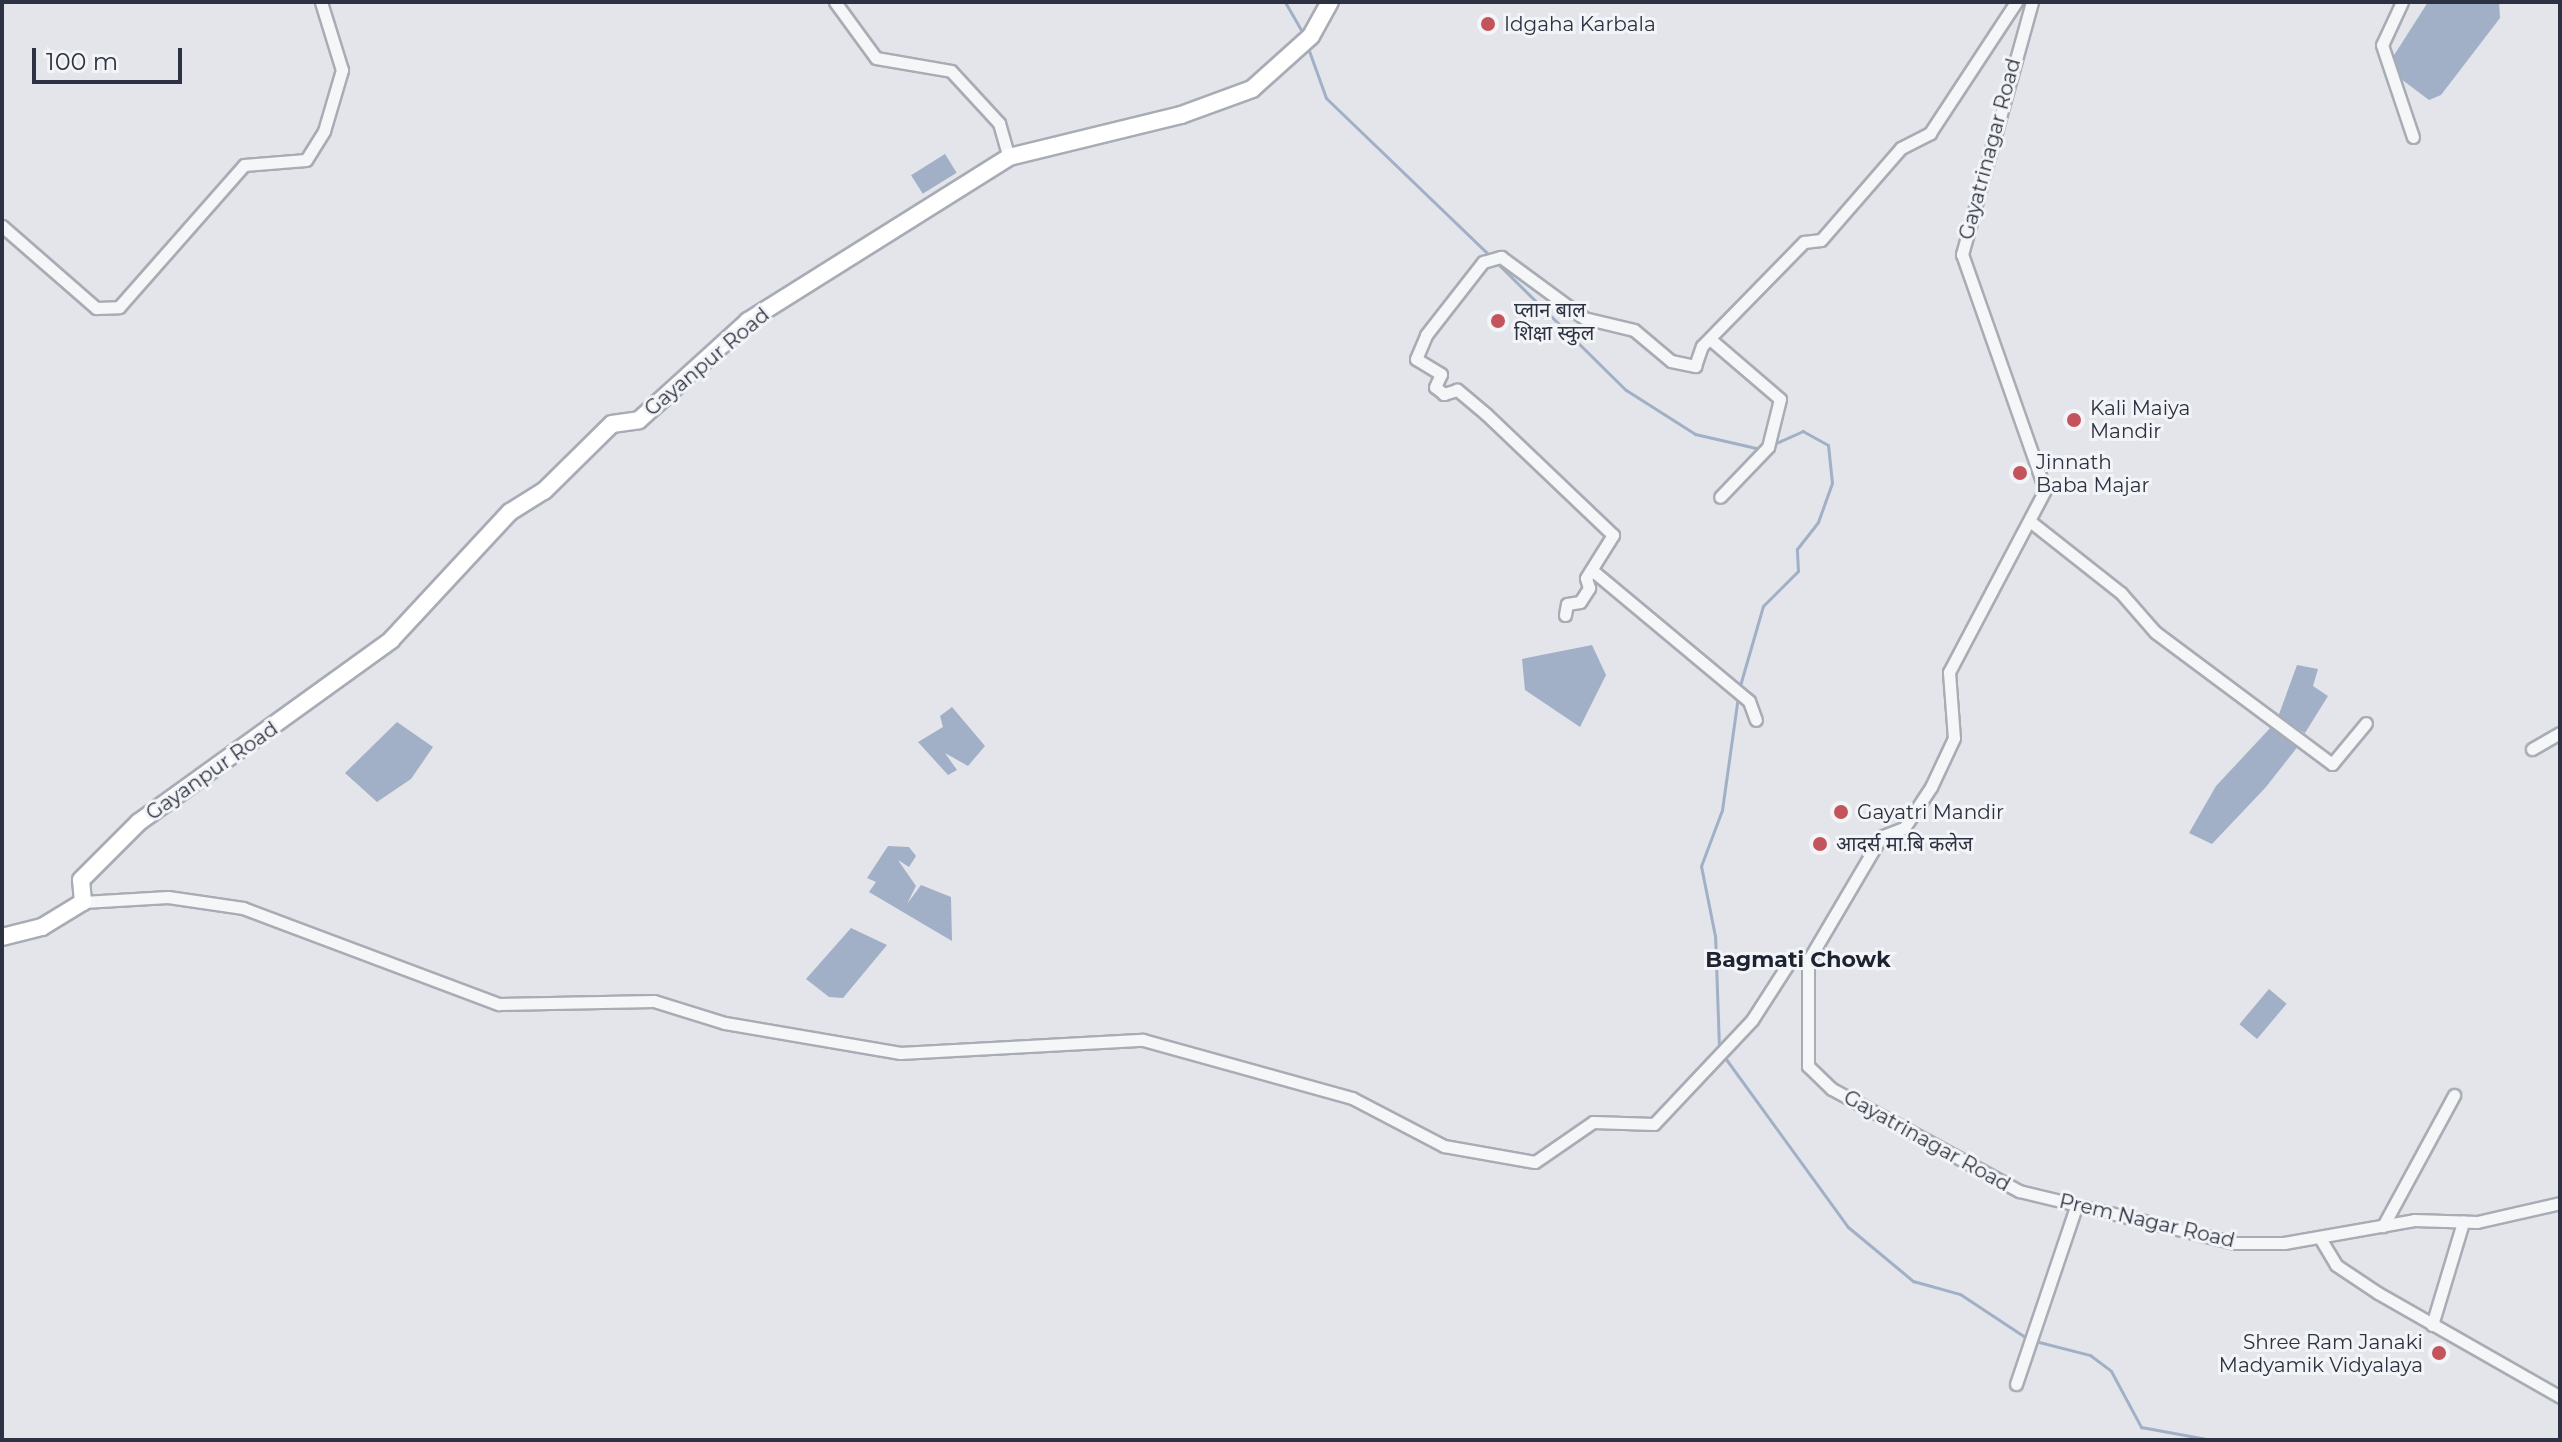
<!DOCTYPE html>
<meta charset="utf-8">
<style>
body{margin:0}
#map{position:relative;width:2562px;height:1442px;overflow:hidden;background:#e3e5ea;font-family:Montserrat,"Noto Sans Devanagari",sans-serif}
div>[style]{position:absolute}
.water>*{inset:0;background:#a1b0c7;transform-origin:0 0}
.stream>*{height:3px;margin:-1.5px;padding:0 1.5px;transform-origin:1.5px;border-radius:1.5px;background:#a1b0c7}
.roads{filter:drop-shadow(2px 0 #a8acb4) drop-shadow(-2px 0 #a8acb4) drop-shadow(0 2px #a8acb4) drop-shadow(0 -2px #a8acb4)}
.street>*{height:11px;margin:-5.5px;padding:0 5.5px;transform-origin:5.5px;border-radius:5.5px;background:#f5f6f8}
.secondary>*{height:16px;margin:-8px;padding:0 8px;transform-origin:8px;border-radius:8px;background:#fff}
.dots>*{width:22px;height:22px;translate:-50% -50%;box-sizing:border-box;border:4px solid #f3f4f7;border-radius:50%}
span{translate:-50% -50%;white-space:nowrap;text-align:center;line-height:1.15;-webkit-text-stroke:6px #f3f4f7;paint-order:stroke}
.poi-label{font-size:20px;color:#2c3241}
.left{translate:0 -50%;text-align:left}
.right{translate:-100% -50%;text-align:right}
.street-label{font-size:20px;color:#2c3241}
.neighbourhood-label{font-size:22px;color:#1e2332;font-weight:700}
.frame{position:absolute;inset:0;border:4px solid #2c3241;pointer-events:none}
.scale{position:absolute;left:32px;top:48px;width:150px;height:36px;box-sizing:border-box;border:4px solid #2c3241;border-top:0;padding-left:10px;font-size:24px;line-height:28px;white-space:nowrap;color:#2c3241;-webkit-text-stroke:6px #f3f4f7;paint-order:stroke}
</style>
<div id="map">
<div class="water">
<i style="clip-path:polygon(2428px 2px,2499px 2px,2500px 18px,2441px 95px,2429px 100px,2397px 76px,2391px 60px)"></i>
<i style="left:945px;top:154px;width:22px;height:40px;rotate:58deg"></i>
<i style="clip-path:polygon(1592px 645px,1606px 675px,1580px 727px,1525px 690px,1522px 659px)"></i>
<i style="clip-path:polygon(2297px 665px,2318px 669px,2313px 686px,2328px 696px,2305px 733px,2278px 717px)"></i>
<i style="clip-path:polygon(952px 707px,985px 746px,968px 766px,945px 753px,957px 770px,948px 775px,918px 742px,943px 727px,940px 716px)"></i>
<i style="clip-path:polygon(397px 722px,433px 747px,411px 779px,377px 802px,345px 773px)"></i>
<i style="clip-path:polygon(2273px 725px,2299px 745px,2266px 787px,2212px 844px,2189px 833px,2216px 786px)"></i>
<i style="clip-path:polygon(888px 846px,909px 847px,916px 856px,909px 867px,898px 860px,916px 886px,907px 904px,921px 885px,951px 897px,952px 941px,869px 892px,876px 882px,867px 878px)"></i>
<i style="clip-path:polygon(851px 928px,887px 945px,843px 998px,829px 997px,806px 979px)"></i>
<i style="left:2269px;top:989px;width:23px;height:46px;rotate:40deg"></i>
</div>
<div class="stream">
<i style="left:1285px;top:2px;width:36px;rotate:60deg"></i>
<i style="left:1308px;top:48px;width:53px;rotate:70.2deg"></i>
<i style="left:1326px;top:98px;width:228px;rotate:43.9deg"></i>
<i style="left:1495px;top:261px;width:184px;rotate:44.6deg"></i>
<i style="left:1626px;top:390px;width:82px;rotate:32.5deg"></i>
<i style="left:1695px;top:434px;width:67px;rotate:13deg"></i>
<i style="left:1739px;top:689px;width:86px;rotate:-73.9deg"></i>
<i style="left:1763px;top:606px;width:49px;rotate:-45deg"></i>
<i style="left:1798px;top:571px;width:22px;rotate:-93deg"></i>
<i style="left:1797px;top:549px;width:34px;rotate:-52deg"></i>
<i style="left:1818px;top:522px;width:41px;rotate:-70.3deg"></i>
<i style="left:1832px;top:483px;width:38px;rotate:-96deg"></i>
<i style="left:1828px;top:445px;width:29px;rotate:-151deg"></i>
<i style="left:1803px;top:431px;width:32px;rotate:156deg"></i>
<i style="left:1719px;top:1048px;width:112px;rotate:-92deg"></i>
<i style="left:1715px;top:936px;width:71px;rotate:-101.3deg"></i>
<i style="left:1701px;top:866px;width:60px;rotate:-69.4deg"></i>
<i style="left:1722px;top:810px;width:115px;rotate:-82deg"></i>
<i style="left:1723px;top:1055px;width:213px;rotate:54deg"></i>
<i style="left:1848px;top:1227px;width:85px;rotate:39.7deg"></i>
<i style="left:1913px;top:1281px;width:49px;rotate:15.5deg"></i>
<i style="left:1960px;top:1294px;width:82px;rotate:33.5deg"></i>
<i style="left:2035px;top:1341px;width:57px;rotate:14.3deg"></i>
<i style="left:2090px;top:1355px;width:26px;rotate:37deg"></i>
<i style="left:2111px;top:1371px;width:64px;rotate:61.8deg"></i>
<i style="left:2141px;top:1427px;width:72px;rotate:10.4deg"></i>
<i style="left:2264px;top:1440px;width:2px"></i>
</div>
<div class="roads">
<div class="street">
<i style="left:835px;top:2px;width:69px;rotate:53.8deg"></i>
<i style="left:876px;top:58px;width:76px;rotate:9.8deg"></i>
<i style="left:951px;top:71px;width:71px;rotate:47.3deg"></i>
<i style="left:999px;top:123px;width:35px;rotate:74deg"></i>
<i style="left:2032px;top:2px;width:262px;rotate:105.5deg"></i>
<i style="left:1962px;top:254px;width:250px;rotate:70.6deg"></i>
<i style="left:2045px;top:490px;width:206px;rotate:117.8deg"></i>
<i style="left:1949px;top:672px;width:66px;rotate:85.7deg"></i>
<i style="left:1954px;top:738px;width:54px;rotate:115.1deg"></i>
<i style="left:1931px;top:787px;width:49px;rotate:123.4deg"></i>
<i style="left:1904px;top:828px;width:25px;rotate:159deg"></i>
<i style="left:1881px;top:837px;width:144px;rotate:120.5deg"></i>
<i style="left:1808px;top:961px;width:105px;rotate:90deg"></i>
<i style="left:1808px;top:1066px;width:33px;rotate:44deg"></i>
<i style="left:1832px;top:1089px;width:213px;rotate:28.6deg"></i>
<i style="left:2019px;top:1191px;width:223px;rotate:13.5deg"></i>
<i style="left:2236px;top:1243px;width:48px"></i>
<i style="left:2284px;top:1243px;width:132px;rotate:-10deg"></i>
<i style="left:2414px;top:1220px;width:63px;rotate:1.8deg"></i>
<i style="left:2477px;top:1222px;width:85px;rotate:-12.9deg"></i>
<i style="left:2402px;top:2px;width:47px;rotate:114.9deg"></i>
<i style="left:2382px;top:45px;width:97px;rotate:71.4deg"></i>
<i style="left:2px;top:226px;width:125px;rotate:41.1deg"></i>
<i style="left:96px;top:308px;width:23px;rotate:-2deg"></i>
<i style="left:119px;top:307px;width:189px;rotate:-48.6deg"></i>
<i style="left:244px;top:165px;width:62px;rotate:-4.6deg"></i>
<i style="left:306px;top:160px;width:34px;rotate:-58deg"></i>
<i style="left:324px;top:131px;width:64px;rotate:-73.6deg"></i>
<i style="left:342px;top:70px;width:71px;rotate:-107.2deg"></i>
<i style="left:1710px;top:339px;width:92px;rotate:40.6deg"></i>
<i style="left:1780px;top:399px;width:49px;rotate:104deg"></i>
<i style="left:1768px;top:447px;width:69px;rotate:133.8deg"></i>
<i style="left:2031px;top:522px;width:115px;rotate:38.3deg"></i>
<i style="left:2121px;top:593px;width:52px;rotate:48.9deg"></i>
<i style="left:2155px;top:632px;width:221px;rotate:36.7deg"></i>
<i style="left:2332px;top:764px;width:53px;rotate:-50.3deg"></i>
<i style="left:1593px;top:571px;width:203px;rotate:39.8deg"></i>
<i style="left:1749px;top:701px;width:20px;rotate:70deg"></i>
<i style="left:1565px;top:615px;width:11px;rotate:-80deg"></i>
<i style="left:1567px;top:604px;width:13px;rotate:-9deg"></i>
<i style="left:1580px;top:602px;width:17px;rotate:-57deg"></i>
<i style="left:1589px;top:588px;width:10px;rotate:-107deg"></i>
<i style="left:1586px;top:578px;width:51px;rotate:-57.9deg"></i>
<i style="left:1613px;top:535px;width:175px;rotate:-136.4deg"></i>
<i style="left:1486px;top:414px;width:38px;rotate:-140deg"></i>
<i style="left:1457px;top:390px;width:14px;rotate:163deg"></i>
<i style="left:1444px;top:394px;width:11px;rotate:-142deg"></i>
<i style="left:1435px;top:387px;width:14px;rotate:-65deg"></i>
<i style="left:1441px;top:374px;width:29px;rotate:-149deg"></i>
<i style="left:1416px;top:359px;width:26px;rotate:-67deg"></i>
<i style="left:1426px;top:335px;width:93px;rotate:-52deg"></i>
<i style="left:1483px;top:262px;width:19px;rotate:-16deg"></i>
<i style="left:1501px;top:257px;width:103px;rotate:36.3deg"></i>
<i style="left:1584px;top:318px;width:51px;rotate:13.5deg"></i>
<i style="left:1634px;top:330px;width:48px;rotate:40deg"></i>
<i style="left:1671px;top:361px;width:25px;rotate:12deg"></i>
<i style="left:1695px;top:366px;width:21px;rotate:-71deg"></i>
<i style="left:1702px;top:346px;width:146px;rotate:-45.6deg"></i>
<i style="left:1804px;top:242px;width:17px;rotate:-7deg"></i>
<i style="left:1821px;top:240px;width:122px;rotate:-49deg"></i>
<i style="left:1901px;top:148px;width:33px;rotate:-27deg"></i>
<i style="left:1930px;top:133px;width:157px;rotate:-56.7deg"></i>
<i style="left:2532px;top:749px;width:32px;rotate:-30deg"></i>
<i style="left:83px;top:902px;width:85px;rotate:-3.4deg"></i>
<i style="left:168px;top:897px;width:76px;rotate:8.3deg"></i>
<i style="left:243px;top:908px;width:273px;rotate:20.6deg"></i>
<i style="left:499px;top:1004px;width:155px;rotate:-1.1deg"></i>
<i style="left:654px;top:1001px;width:74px;rotate:17.2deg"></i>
<i style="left:725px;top:1023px;width:178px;rotate:9.7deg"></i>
<i style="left:900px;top:1053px;width:243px;rotate:-3.1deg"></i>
<i style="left:1143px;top:1040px;width:217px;rotate:15.5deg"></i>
<i style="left:1352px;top:1098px;width:104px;rotate:27.6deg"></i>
<i style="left:1444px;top:1146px;width:92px;rotate:10deg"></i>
<i style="left:1535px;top:1162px;width:70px;rotate:-34.6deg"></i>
<i style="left:1593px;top:1122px;width:61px;rotate:1.9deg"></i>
<i style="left:1654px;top:1124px;width:143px;rotate:-46.7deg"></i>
<i style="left:1752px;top:1020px;width:74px;rotate:-57.2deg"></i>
<i style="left:1792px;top:958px;width:16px;rotate:11deg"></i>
<i style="left:2383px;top:1226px;width:149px;rotate:-61.5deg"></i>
<i style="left:2320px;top:1238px;width:31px;rotate:59deg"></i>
<i style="left:2336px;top:1265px;width:50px;rotate:33.7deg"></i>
<i style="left:2378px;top:1293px;width:210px;rotate:29.7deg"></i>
<i style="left:2432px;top:1325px;width:108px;rotate:-73.2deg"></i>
<i style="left:2016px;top:1384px;width:187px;rotate:-71.3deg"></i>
</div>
<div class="secondary">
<i style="left:2px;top:937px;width:41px;rotate:-14deg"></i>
<i style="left:42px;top:927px;width:48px;rotate:-31.4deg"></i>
<i style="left:83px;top:902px;width:22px;rotate:-95deg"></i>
<i style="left:81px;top:880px;width:82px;rotate:-45deg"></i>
<i style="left:139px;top:822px;width:311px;rotate:-35.8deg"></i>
<i style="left:391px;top:640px;width:175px;rotate:-47.1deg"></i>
<i style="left:510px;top:512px;width:40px;rotate:-32deg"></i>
<i style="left:544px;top:491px;width:95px;rotate:-44.6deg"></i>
<i style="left:612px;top:424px;width:27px;rotate:-8deg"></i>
<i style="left:639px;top:420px;width:147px;rotate:-42.2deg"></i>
<i style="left:748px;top:321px;width:308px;rotate:-32.1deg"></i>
<i style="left:1009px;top:157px;width:177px;rotate:-13.7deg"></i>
<i style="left:1181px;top:115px;width:76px;rotate:-20.1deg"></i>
<i style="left:1252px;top:89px;width:79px;rotate:-41.9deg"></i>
<i style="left:1311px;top:36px;width:39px;rotate:-61deg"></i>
</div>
</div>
<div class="dots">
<i style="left:1488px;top:24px;background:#c3545b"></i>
<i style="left:1498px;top:321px;background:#c3545b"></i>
<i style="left:2074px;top:420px;background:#c3545b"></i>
<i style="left:2020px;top:473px;background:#c3545b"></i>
<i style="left:1841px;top:812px;background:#c3545b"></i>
<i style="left:1820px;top:844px;background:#c3545b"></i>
<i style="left:2439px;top:1353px;background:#c3545b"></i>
</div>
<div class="poi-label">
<span class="left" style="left:1504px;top:24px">Idgaha Karbala</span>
<span class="left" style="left:1514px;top:322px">प्लान बाल<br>शिक्षा स्कुल</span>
<span class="left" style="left:2090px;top:420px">Kali Maiya<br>Mandir</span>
<span class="left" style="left:2036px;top:474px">Jinnath<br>Baba Majar</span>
<span class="left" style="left:1857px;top:812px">Gayatri Mandir</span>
<span class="left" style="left:1836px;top:844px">आदर्स मा.बि कलेज</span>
<span class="right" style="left:2423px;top:1354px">Shree Ram Janaki<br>Madyamik Vidyalaya</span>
</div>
<div class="street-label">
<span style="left:1990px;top:149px;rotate:-75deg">Gayatrinagar Road</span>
<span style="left:707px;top:362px;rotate:-40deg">Gayanpur Road</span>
<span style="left:212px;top:771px;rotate:-35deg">Gayanpur Road</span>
<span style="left:1927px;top:1141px;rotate:29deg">Gayatrinagar Road</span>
<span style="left:2147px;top:1221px;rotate:13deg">Prem Nagar Road</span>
</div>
<div class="neighbourhood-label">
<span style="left:1798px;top:960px">Bagmati Chowk</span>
</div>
<div class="frame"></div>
<div class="scale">100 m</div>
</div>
